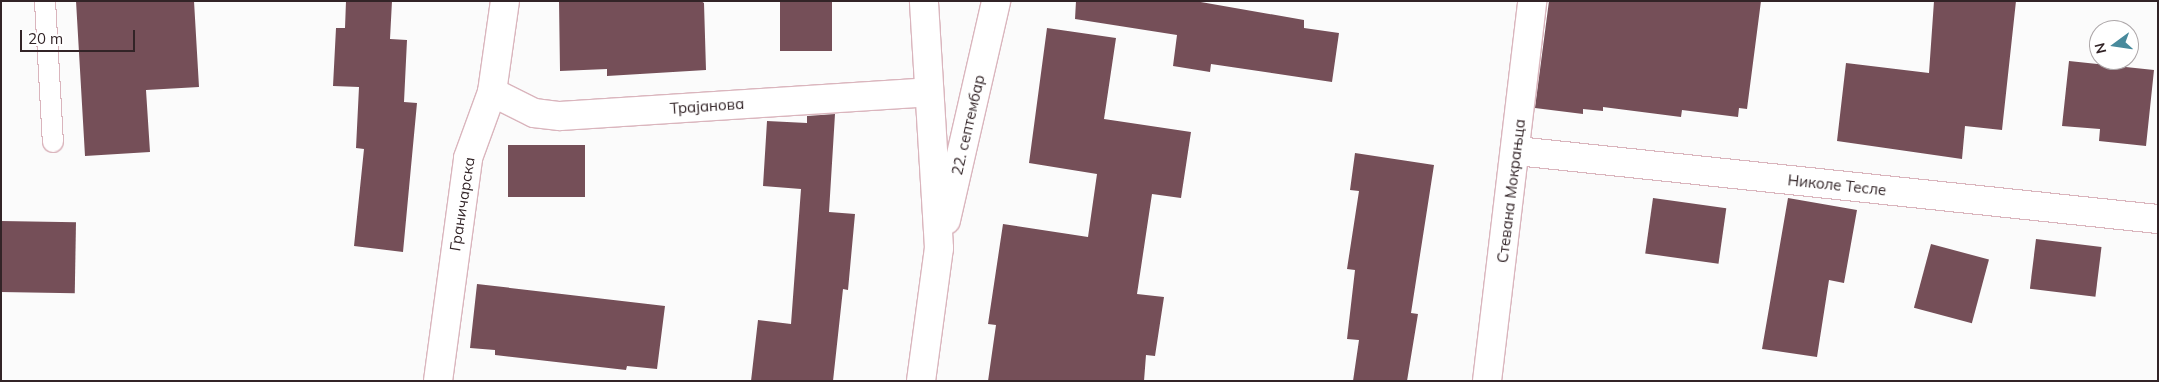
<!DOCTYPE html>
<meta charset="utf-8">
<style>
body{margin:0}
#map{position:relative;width:2159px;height:382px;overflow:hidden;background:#fbfbfb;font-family:Mulish,sans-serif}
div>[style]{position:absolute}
.building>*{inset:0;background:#754f58;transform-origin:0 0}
.roads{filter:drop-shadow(1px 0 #dab5bd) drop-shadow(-1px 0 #dab5bd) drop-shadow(0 1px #dab5bd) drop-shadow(0 -1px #dab5bd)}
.lane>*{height:20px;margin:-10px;padding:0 10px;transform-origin:10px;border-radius:10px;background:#fff}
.street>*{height:28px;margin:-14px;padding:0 14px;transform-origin:14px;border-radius:14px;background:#fff}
span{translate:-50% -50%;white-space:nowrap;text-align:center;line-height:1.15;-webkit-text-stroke:5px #fff;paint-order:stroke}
.street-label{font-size:15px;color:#322427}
.frame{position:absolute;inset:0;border:2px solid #322427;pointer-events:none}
.north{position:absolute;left:2089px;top:20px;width:50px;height:50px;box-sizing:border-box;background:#fff;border:1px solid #ada7a9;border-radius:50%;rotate:256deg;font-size:14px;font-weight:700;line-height:20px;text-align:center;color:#322427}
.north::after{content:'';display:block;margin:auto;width:18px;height:22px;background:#488a9c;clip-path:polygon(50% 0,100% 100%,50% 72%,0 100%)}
.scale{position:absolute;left:20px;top:30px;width:115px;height:22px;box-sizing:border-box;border:2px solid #322427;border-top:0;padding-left:6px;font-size:15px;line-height:18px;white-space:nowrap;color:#322427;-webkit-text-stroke:4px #fff;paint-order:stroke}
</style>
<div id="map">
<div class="building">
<i style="clip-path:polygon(76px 1px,194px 1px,199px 87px,146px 90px,150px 152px,85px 156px)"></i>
<i style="clip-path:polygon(346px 1px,392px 1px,390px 39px,407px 40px,404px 102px,417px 103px,403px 252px,354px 246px,364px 149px,356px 148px,359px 87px,333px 86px,336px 28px,345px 28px)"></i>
<i style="clip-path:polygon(559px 1px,701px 1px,704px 3px,706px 70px,607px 76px,607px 69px,560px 71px)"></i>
<i style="left:780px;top:1px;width:52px;height:50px"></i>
<i style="clip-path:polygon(1076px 1px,1195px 1px,1304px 20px,1304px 28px,1339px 33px,1332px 82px,1211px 64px,1210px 72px,1173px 66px,1177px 35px,1075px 19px)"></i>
<i style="clip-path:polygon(1549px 1px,1761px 1px,1747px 109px,1739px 108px,1738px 117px,1682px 110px,1681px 117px,1603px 107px,1603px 111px,1583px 109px,1583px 114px,1535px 108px)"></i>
<i style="clip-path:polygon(1934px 1px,2016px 1px,2002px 130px,1965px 126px,1962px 159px,1837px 141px,1846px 63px,1929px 73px)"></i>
<i style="clip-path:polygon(1047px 28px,1116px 38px,1104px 119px,1191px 132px,1181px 198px,1152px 194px,1137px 294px,1164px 297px,1155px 356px,1146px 355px,1144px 381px,988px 381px,996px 325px,988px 324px,1003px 224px,1088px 237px,1097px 174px,1029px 163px)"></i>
<i style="clip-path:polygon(2069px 61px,2154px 70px,2146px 146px,2099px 141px,2100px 129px,2062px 126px)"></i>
<i style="clip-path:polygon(835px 114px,829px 212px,855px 214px,848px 290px,843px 289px,833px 381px,751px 381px,758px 320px,791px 324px,801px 189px,763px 186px,767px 121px,807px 123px,807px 116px)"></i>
<i style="left:508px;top:145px;width:77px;height:52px"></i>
<i style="clip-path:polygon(1355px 153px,1434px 165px,1411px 313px,1418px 314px,1407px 381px,1353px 381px,1359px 340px,1347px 339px,1355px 270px,1347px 269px,1359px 191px,1350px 190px)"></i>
<i style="left:1653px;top:198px;width:74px;height:56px;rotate:8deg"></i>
<i style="clip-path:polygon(1788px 198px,1857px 210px,1844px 283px,1829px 280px,1817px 357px,1762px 349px)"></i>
<i style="left:1px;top:221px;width:75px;height:71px;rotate:1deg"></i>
<i style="left:2036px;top:239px;width:66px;height:50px;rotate:7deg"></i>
<i style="left:1931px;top:244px;width:60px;height:66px;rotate:15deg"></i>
<i style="clip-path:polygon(477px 284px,665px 306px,657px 369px,627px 366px,626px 370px,495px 355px,495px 350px,470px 348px)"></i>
</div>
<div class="roads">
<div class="lane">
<i style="left:45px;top:1px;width:141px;rotate:86.8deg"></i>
</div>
<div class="street">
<i style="left:492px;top:92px;width:47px;rotate:26.6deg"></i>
<i style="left:534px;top:113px;width:26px;rotate:7deg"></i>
<i style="left:560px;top:116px;width:369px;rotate:-3.7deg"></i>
<i style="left:1517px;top:151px;width:645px;rotate:6.06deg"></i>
<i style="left:946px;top:220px;width:225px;rotate:-77.1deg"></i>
<i style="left:438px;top:381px;width:225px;rotate:-82.3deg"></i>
<i style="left:468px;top:158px;width:70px;rotate:-70deg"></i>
<i style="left:492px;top:92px;width:92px;rotate:-81.9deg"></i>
<i style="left:921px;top:381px;width:134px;rotate:-82.3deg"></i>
<i style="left:939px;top:248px;width:247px;rotate:-93.5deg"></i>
<i style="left:1487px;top:381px;width:383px;rotate:-83.2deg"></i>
</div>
</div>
<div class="street-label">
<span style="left:707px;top:106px;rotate:-4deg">Трајанова</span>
<span style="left:968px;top:125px;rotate:-77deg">22. септембар</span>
<span style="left:1837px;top:185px;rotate:6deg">Николе Тесле</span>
<span style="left:1511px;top:191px;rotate:-83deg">Стевана Мокрањца</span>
<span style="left:462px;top:204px;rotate:-81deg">Граничарска</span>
</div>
<div class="frame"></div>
<div class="north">N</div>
<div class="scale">20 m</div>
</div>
